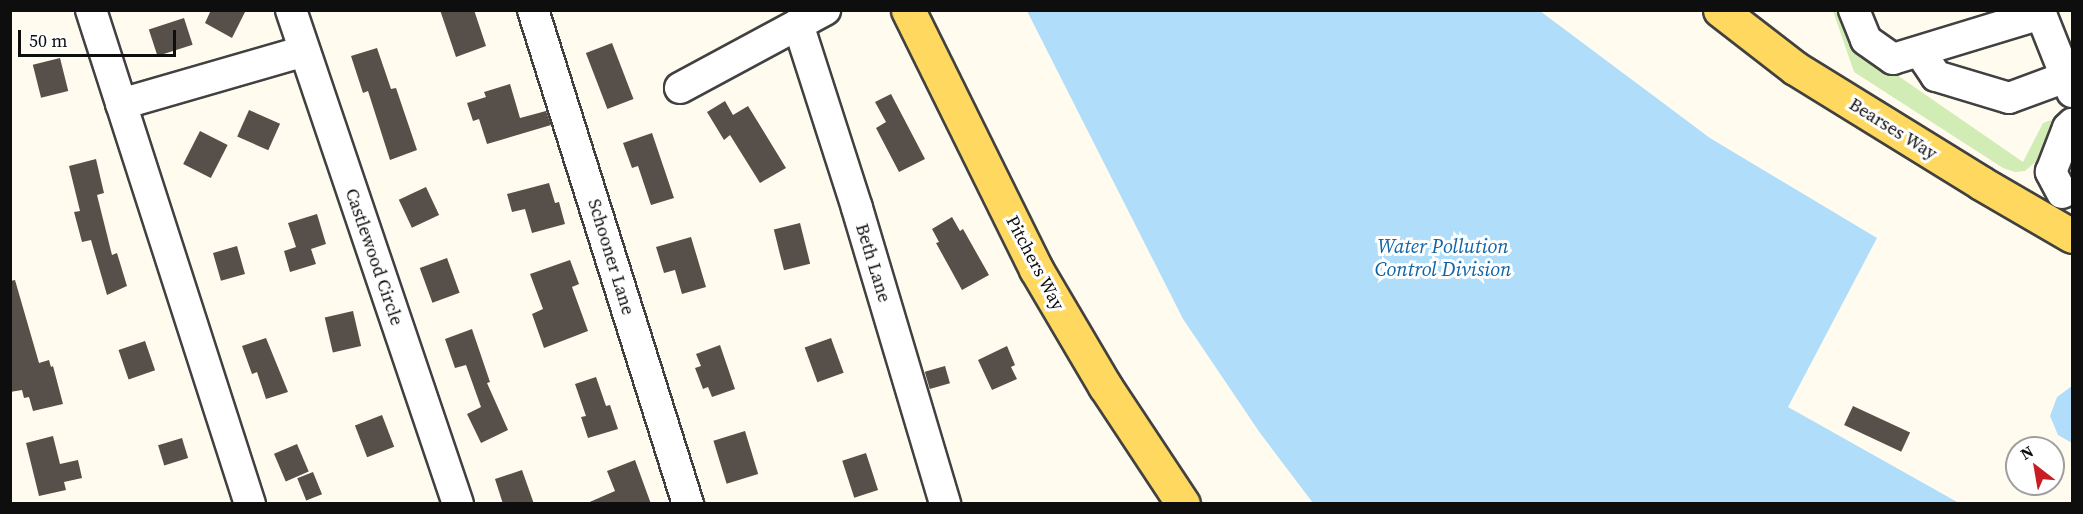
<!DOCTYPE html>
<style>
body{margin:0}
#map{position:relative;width:2083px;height:514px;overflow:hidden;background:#fffcef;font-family:"Source Serif 4",serif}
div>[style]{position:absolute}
.green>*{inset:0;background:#d2ecb6}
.water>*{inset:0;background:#b0defa}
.building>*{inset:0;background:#574f4a;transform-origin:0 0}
.roads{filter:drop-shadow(2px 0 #414141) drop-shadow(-2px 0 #414141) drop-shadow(0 2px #414141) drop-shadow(0 -2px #414141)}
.minor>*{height:30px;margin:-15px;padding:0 15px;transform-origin:15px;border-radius:15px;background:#fff}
.major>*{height:33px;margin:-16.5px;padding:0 16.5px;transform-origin:16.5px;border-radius:16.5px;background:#ffd95f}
span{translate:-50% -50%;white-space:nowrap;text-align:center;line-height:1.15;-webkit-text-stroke:6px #fff;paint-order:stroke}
.street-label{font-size:18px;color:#0e0e0e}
.water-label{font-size:20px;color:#0f64a8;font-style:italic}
.frame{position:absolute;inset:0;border:12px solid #0e0e0e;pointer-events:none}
.north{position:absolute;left:2005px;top:436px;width:60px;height:60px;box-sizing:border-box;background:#fff;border:2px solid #9f9f9f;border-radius:50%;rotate:329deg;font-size:16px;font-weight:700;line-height:24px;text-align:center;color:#0e0e0e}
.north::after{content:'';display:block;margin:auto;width:21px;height:27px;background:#c71d23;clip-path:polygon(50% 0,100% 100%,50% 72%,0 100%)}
.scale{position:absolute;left:18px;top:30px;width:158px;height:27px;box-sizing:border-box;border:3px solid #0e0e0e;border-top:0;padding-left:8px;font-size:18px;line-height:21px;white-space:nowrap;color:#0e0e0e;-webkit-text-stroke:4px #fff;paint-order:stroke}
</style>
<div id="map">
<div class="green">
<i style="clip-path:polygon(1833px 11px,1843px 11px,1865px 53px,2023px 162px,2043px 123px,2051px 120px,2053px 130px,2045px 154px,2025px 171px,2015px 172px,2003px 168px,1854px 72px)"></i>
</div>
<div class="water">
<i style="clip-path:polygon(1027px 11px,1540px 11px,1710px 138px,1877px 238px,1788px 407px,1959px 503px,1313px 503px,1260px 433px,1183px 319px)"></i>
<i style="clip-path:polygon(2072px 386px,2072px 443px,2058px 435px,2050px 416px,2057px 397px)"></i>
</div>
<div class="building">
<i style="clip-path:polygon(211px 10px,246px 10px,232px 38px,205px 23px)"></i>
<i style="clip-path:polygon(440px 10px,474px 10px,486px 46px,456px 57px)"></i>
<i style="left:184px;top:18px;width:28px;height:37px;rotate:72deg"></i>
<i style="left:612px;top:43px;width:60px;height:28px;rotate:69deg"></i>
<i style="clip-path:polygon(377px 48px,391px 89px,396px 88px,417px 150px,390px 160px,368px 91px,363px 93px,351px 56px)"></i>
<i style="left:60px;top:58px;width:34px;height:28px;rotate:76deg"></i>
<i style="clip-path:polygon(510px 84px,520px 118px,546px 111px,551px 125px,487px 144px,479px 119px,473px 121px,467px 103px,486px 97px,484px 92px)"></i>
<i style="clip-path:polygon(891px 94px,925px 159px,899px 172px,876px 128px,886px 122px,875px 102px)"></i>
<i style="clip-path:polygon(725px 101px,733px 115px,748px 106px,786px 168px,760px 183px,730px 135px,724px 140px,707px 112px)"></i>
<i style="left:249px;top:110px;width:34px;height:29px;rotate:24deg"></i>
<i style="left:200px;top:131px;width:31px;height:37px;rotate:27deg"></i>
<i style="clip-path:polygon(652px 133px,674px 198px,651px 205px,638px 166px,632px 168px,623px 143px)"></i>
<i style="clip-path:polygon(96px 159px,104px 193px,97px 195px,112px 255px,117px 253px,127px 286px,107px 295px,91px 240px,82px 242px,74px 212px,80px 211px,69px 166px)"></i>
<i style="clip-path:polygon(549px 183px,555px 203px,559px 202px,565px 224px,532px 233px,525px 209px,512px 212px,507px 194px)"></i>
<i style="left:426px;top:187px;width:31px;height:30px;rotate:65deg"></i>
<i style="clip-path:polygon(317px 214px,326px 244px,311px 249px,316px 264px,290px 272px,284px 251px,296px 247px,288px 223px)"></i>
<i style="clip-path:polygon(952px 217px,960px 231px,963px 229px,989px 275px,962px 290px,936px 243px,939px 242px,932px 229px)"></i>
<i style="left:800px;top:223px;width:42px;height:27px;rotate:76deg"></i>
<i style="clip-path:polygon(691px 237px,706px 287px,682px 294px,675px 270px,664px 273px,656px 247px)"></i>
<i style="left:237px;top:246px;width:29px;height:25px;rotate:74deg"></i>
<i style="left:447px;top:258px;width:37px;height:29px;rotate:70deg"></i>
<i style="clip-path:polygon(570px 260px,579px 284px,572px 287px,588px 331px,544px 348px,532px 314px,543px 309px,530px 274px)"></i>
<i style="clip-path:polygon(15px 280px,39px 363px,49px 360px,51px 367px,53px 366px,63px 404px,33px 411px,29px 397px,24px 398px,22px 390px,10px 392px,10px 281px)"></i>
<i style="left:353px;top:311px;width:36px;height:29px;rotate:77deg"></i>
<i style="clip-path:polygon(472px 329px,490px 382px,487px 383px,508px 430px,481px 443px,467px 414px,481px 407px,466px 365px,455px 368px,445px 339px)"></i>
<i style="clip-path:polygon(266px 338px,288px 392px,266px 399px,257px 372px,252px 374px,242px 346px)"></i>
<i style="left:831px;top:338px;width:37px;height:28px;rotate:70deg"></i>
<i style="left:145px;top:341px;width:31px;height:28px;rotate:71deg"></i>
<i style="clip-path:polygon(720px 345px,735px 389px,712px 397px,708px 387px,703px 389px,695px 368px,701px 366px,696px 354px)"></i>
<i style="clip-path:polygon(1007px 346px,1015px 365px,1011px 367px,1017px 379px,992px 390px,978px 360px)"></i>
<i style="left:945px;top:366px;width:18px;height:21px;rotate:74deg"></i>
<i style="clip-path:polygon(596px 377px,606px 406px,610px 405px,618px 429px,588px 438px,581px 417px,586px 416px,575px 384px)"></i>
<i style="left:1853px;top:406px;width:63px;height:21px;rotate:25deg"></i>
<i style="left:382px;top:415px;width:34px;height:29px;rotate:69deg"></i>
<i style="left:745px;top:431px;width:45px;height:33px;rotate:73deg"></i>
<i style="clip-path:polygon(53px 436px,60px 464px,78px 460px,82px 478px,64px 482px,66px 490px,39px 496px,26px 443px)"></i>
<i style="left:182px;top:438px;width:21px;height:25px;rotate:73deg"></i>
<i style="left:297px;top:444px;width:30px;height:25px;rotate:67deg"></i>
<i style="left:866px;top:453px;width:39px;height:25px;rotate:72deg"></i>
<i style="clip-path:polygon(635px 460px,651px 504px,585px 504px,615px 491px,607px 471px)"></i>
<i style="clip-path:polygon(522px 470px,534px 504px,503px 504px,495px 479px)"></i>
<i style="left:313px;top:472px;width:24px;height:17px;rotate:68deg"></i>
</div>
<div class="roads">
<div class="minor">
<i style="left:91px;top:10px;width:519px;rotate:72.16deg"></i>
<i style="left:291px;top:10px;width:521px;rotate:71.32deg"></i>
<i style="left:533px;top:10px;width:518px;rotate:72.58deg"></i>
<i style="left:1854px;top:10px;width:32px;rotate:68deg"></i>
<i style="left:1866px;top:40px;width:33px;rotate:35deg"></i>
<i style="left:1893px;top:59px;width:155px;rotate:-16.9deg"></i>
<i style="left:2041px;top:14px;width:84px;rotate:68.3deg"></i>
<i style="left:798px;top:24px;width:193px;rotate:72.2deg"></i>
<i style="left:857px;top:208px;width:309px;rotate:73.4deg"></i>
<i style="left:1920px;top:52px;width:29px;rotate:56deg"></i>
<i style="left:1936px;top:76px;width:76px;rotate:16.8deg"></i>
<i style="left:2009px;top:98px;width:61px;rotate:-20.2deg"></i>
<i style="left:680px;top:88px;width:165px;rotate:-28.3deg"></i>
<i style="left:121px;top:104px;width:191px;rotate:-16.1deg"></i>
<i style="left:2062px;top:193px;width:24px;rotate:-118deg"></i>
<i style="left:2051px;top:172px;width:47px;rotate:-68.9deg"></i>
<i style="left:2068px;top:128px;width:6px;rotate:-45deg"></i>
</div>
<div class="major">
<i style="left:908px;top:10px;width:289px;rotate:63.7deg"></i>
<i style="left:1036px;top:269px;width:136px;rotate:59.5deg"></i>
<i style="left:1105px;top:386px;width:141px;rotate:56.5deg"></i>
<i style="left:1720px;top:10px;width:95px;rotate:37.7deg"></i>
<i style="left:1795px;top:68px;width:219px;rotate:31.7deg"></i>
<i style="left:1981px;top:183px;width:105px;rotate:30.2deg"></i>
</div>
</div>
<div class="street-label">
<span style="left:1893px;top:129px;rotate:32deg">Bearses Way</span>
<span style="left:374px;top:257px;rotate:71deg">Castlewood Circle</span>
<span style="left:611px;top:257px;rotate:73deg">Schooner Lane</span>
<span style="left:873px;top:263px;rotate:73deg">Beth Lane</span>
<span style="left:1035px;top:263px;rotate:62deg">Pitchers Way</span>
</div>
<div class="water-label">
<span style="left:1443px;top:258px">Water Pollution<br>Control Division</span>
</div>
<div class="frame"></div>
<div class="north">N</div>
<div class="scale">50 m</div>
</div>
